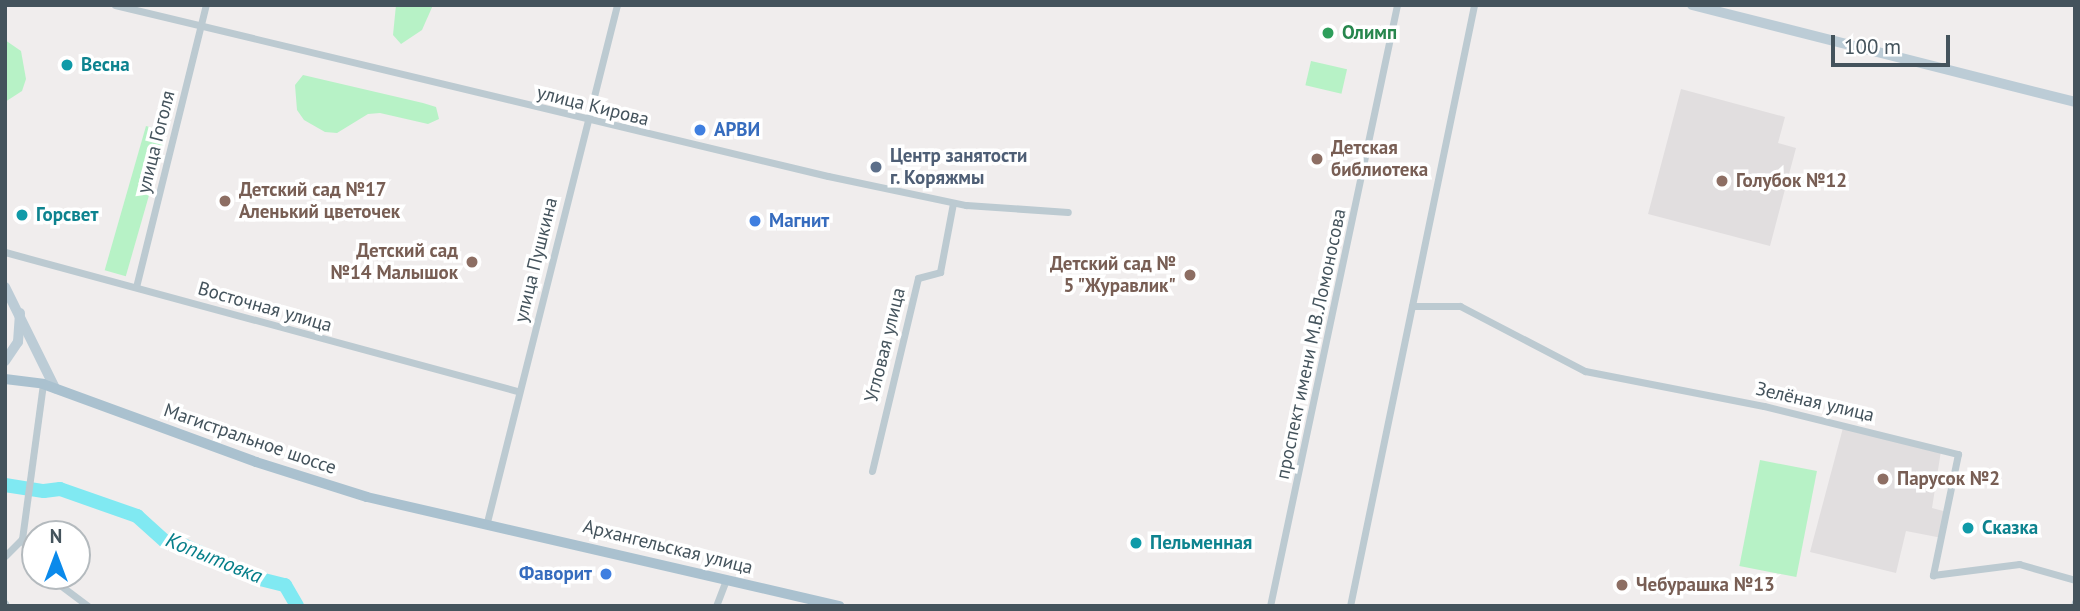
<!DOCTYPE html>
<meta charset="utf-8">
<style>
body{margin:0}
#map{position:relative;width:2080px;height:611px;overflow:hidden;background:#f0eded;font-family:"PT Sans",sans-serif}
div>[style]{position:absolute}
.education>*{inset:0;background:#e1dedf}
.green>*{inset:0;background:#b7f2c6;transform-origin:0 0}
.river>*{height:14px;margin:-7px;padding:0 7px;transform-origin:7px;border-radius:7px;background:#80e9f2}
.street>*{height:7px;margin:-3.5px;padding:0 3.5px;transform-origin:3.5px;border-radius:3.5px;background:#bccad1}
.secondary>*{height:10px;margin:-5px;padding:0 5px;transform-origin:5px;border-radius:5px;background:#bcccd6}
.primary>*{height:10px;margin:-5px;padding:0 5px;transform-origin:5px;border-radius:5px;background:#aac1cf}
.dots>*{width:19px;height:19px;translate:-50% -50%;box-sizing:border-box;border:4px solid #fff;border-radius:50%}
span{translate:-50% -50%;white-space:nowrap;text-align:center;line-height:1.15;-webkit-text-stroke:7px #fff;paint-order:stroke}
.leisure-label{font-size:19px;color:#27864d;font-weight:700}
.left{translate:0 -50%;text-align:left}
.culture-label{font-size:19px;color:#0d838f;font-weight:700}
.street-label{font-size:19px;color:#44535c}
.shop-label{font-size:19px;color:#366cbe;font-weight:700}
.right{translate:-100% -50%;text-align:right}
.education-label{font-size:19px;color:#785e54;font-weight:700}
.service-label{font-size:19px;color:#4e5e75;font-weight:700}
.water-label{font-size:21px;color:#057e89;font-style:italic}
.frame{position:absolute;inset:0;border:7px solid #44535c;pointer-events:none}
.north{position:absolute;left:21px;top:520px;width:70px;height:70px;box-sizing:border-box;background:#fff;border:2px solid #b4babe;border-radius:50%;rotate:0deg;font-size:19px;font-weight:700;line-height:28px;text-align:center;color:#44535c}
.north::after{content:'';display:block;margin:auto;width:24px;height:32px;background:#0b8aeb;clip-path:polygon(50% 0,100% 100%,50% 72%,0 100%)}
.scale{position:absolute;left:1831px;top:35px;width:119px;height:32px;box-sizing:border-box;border:4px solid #44535c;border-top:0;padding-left:9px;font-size:21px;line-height:24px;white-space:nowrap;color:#44535c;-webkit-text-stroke:5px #fff;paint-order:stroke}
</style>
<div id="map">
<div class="education">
<i style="clip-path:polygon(1681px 89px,1785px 117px,1778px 143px,1796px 148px,1770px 246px,1648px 214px)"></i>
<i style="clip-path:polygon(1844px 424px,1941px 451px,1932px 508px,1947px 512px,1942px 538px,1906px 531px,1896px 573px,1810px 552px)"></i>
</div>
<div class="green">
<i style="clip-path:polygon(396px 5px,433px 5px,422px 30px,401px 44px,393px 35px)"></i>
<i style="clip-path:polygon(5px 40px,21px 51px,26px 79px,22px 91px,5px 102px)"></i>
<i style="left:1311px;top:61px;width:37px;height:25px;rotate:13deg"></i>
<i style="clip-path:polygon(303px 75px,423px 103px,436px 107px,439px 119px,428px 124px,380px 113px,368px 114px,337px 133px,325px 132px,304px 120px,297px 110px,295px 85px)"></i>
<i style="left:146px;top:126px;width:22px;height:150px;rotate:16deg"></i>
<i style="left:1760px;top:460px;width:58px;height:108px;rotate:11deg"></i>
</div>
<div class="river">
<i style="left:5px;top:485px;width:39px;rotate:9deg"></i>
<i style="left:44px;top:491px;width:16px;rotate:-7deg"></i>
<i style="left:60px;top:489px;width:82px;rotate:19.3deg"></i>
<i style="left:137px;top:516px;width:39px;rotate:42deg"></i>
<i style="left:166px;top:542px;width:11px"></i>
<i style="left:177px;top:542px;width:87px;rotate:24.5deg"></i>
<i style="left:256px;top:578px;width:30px;rotate:14deg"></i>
<i style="left:285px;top:585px;width:24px;rotate:60deg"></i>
</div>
<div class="street">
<i style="left:115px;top:5px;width:733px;rotate:13.49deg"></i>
<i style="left:828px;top:176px;width:141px;rotate:11.9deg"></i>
<i style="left:966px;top:205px;width:102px;rotate:3.9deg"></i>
<i style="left:5px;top:252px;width:531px;rotate:15.19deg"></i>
<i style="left:136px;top:287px;width:291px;rotate:-76.1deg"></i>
<i style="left:1412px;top:306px;width:48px"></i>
<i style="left:1460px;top:306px;width:141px;rotate:27.5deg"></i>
<i style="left:1585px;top:371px;width:182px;rotate:11.1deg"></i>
<i style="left:1764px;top:406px;width:200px;rotate:13.9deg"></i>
<i style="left:1958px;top:454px;width:124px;rotate:101.7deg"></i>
<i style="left:1933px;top:575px;width:87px;rotate:-7.3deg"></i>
<i style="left:2019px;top:564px;width:58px;rotate:15.9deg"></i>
<i style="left:872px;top:471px;width:198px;rotate:-76.6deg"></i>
<i style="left:918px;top:278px;width:23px;rotate:-15deg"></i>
<i style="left:940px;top:272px;width:70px;rotate:-79.3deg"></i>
<i style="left:487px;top:522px;width:533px;rotate:-75.89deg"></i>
<i style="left:5px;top:556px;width:24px;rotate:-45deg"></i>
<i style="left:35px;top:566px;width:30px;rotate:-116deg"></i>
<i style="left:22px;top:539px;width:156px;rotate:-82.3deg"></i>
<i style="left:48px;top:576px;width:50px;rotate:36.9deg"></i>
<i style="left:5px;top:603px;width:3px;rotate:72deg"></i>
<i style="left:716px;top:606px;width:28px;rotate:-69deg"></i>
<i style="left:1270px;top:606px;width:614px;rotate:-78.07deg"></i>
<i style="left:1350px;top:606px;width:614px;rotate:-78.34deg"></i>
<i style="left:2074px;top:606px;width:4px;rotate:-76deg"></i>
</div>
<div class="secondary">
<i style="left:1692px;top:5px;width:395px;rotate:14.2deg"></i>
<i style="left:5px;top:287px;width:113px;rotate:63.7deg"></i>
<i style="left:5px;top:361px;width:23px;rotate:-56deg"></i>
<i style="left:18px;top:342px;width:29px;rotate:-86deg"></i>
</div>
<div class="primary">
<i style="left:5px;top:379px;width:38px;rotate:7deg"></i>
<i style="left:43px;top:384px;width:227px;rotate:20.1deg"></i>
<i style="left:256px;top:462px;width:116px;rotate:17.5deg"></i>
<i style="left:367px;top:497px;width:485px;rotate:13deg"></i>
</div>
<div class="dots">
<i style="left:1328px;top:33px;background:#2e9e5b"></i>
<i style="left:67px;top:65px;background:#0f9aa8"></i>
<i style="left:700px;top:130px;background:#3f7fe0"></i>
<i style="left:1317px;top:159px;background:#8d6e63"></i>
<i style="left:876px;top:167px;background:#5c6f8a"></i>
<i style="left:1722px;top:181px;background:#8d6e63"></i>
<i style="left:225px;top:201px;background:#8d6e63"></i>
<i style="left:22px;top:215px;background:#0f9aa8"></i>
<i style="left:755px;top:221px;background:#3f7fe0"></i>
<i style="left:472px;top:262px;background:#8d6e63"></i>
<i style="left:1190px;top:275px;background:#8d6e63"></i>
<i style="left:1883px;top:479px;background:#8d6e63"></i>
<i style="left:1968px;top:528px;background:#0f9aa8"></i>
<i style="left:1136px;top:543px;background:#0f9aa8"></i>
<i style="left:606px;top:574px;background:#3f7fe0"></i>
<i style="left:1622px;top:585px;background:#8d6e63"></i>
</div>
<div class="leisure-label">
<span class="left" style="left:1342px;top:33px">Олимп</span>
</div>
<div class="culture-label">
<span class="left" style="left:81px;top:65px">Весна</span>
<span class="left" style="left:36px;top:215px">Горсвет</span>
<span class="left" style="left:1982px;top:528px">Сказка</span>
<span class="left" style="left:1150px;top:543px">Пельменная</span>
</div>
<div class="street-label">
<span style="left:593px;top:106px;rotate:14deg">улица Кирова</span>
<span style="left:156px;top:142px;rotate:-76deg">улица Гоголя</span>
<span style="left:536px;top:260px;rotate:-76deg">улица Пушкина</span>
<span style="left:265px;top:307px;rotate:16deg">Восточная улица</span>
<span style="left:1311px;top:344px;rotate:-78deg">проспект имени М.В.Ломоносова</span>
<span style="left:885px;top:345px;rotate:-76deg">Угловая улица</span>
<span style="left:1815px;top:402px;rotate:13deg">Зелёная улица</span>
<span style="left:250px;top:439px;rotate:19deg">Магистральное шоссе</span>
<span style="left:668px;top:547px;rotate:14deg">Архангельская улица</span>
</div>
<div class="shop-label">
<span class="left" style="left:714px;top:130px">АРВИ</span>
<span class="left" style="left:769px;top:221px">Магнит</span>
<span class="right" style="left:592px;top:574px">Фаворит</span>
</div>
<div class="education-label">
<span class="left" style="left:1331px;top:159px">Детская<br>библиотека</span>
<span class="left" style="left:1736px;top:181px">Голубок №12</span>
<span class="left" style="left:239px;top:201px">Детский сад №17<br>Аленький цветочек</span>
<span class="right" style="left:458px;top:262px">Детский сад<br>№14 Малышок</span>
<span class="right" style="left:1176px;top:275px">Детский сад №<br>5 "Журавлик"</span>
<span class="left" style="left:1897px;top:479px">Парусок №2</span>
<span class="left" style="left:1636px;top:585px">Чебурашка №13</span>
</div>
<div class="service-label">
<span class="left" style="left:890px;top:167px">Центр занятости<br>г. Коряжмы</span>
</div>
<div class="water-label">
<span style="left:214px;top:558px;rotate:22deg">Копытовка</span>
</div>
<div class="frame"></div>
<div class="north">N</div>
<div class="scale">100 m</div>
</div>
